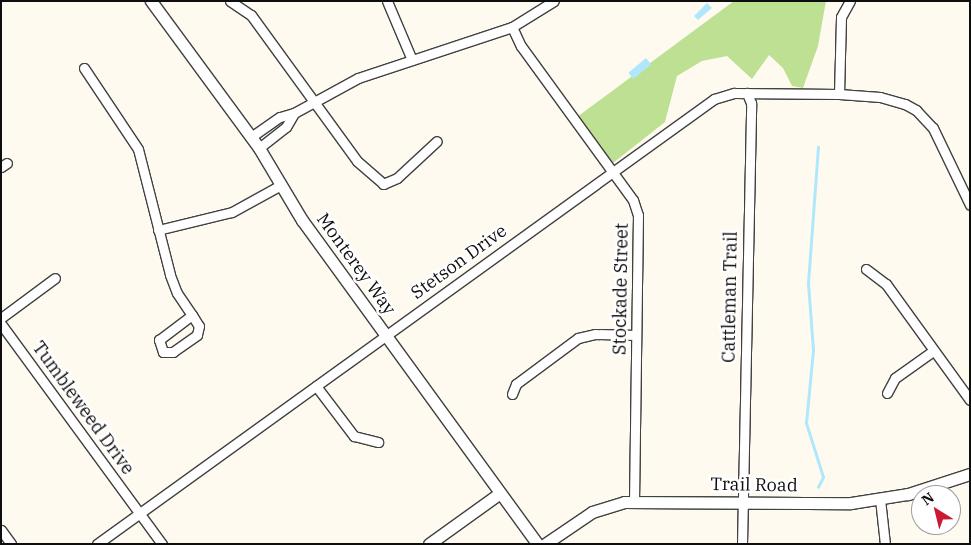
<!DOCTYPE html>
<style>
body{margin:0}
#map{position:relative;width:971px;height:545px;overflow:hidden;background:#fffaf0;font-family:"IBM Plex Serif",serif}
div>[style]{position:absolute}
.forest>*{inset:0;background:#bee092}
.water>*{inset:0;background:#afe7fc;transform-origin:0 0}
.stream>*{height:2.5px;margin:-1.25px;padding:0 1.25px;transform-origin:1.25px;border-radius:1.25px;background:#afe7fc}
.roads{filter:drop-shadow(1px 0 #414141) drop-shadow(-1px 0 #414141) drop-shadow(0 1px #414141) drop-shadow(0 -1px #414141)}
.minor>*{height:9px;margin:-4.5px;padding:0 4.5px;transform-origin:4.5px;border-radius:4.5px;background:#fff}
.tertiary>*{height:11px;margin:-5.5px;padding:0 5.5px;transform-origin:5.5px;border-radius:5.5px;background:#fff}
span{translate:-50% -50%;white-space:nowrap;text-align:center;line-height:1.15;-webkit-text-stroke:5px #fff;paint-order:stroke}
.street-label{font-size:18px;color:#0e0e0e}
.frame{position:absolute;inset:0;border:2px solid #0e0e0e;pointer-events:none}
.north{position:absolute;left:911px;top:485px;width:50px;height:50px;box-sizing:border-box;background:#fff;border:1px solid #9f9f9f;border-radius:50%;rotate:324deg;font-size:14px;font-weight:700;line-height:20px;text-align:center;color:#0e0e0e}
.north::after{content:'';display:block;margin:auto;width:18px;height:22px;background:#cd1834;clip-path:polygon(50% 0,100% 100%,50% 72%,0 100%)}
</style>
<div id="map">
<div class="forest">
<i style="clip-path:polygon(734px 1px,826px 1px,818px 46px,803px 88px,792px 86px,783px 68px,769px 55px,752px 79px,727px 56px,702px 61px,677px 76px,665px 122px,613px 163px,577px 117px)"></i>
</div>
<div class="water">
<i style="clip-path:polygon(707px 3px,712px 8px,698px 20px,694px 16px)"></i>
<i style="left:646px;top:58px;width:8px;height:23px;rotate:50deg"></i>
</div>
<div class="stream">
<i style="left:818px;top:487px;width:11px;rotate:-63deg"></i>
<i style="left:823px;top:477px;width:57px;rotate:-107.5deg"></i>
<i style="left:806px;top:423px;width:73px;rotate:-84.5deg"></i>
<i style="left:813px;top:350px;width:67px;rotate:-94.3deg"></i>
<i style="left:808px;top:283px;width:136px;rotate:-85.8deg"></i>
</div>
<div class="roads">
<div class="minor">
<i style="left:230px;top:1px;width:25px;rotate:34deg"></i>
<i style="left:251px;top:15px;width:180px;rotate:54deg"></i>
<i style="left:357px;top:161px;width:35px;rotate:41deg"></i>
<i style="left:383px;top:184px;width:15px;rotate:-23deg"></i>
<i style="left:397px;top:178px;width:54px;rotate:-42.8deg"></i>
<i style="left:387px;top:1px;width:64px;rotate:67deg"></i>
<i style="left:512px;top:27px;width:21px;rotate:65deg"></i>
<i style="left:521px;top:46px;width:190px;rotate:54deg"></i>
<i style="left:633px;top:200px;width:16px;rotate:72deg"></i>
<i style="left:638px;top:215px;width:286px;rotate:90.8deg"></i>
<i style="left:84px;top:68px;width:97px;rotate:56.3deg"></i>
<i style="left:138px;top:149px;width:130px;rotate:75.7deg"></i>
<i style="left:170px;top:275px;width:19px;rotate:69deg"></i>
<i style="left:177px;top:293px;width:27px;rotate:56deg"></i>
<i style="left:192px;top:315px;width:13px;rotate:58deg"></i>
<i style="left:199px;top:326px;width:9px;rotate:103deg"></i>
<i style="left:197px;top:335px;width:29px;rotate:145deg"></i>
<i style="left:173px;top:352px;width:10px;rotate:180deg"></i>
<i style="left:163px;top:352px;width:13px;rotate:-108deg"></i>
<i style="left:159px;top:340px;width:41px;rotate:-37.1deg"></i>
<i style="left:839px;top:94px;width:77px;rotate:-88.5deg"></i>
<i style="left:841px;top:17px;width:18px;rotate:-61deg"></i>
<i style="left:251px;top:137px;width:35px;rotate:-35deg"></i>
<i style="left:280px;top:117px;width:15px;rotate:-16deg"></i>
<i style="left:294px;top:113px;width:73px;rotate:-28.7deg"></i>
<i style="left:358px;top:78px;width:162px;rotate:-18.3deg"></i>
<i style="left:512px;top:27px;width:49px;rotate:-31.8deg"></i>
<i style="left:259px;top:148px;width:34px;rotate:-38deg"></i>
<i style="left:286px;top:127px;width:16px;rotate:-60deg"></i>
<i style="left:1px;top:167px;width:7px;rotate:-34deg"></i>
<i style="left:158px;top:230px;width:76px;rotate:-13.7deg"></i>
<i style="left:232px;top:212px;width:56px;rotate:-28.9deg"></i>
<i style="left:866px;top:269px;width:25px;rotate:37deg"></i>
<i style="left:886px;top:284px;width:143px;rotate:54.1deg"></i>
<i style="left:1px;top:318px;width:67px;rotate:-36.5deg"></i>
<i style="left:1px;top:324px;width:273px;rotate:53.8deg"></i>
<i style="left:316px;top:386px;width:63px;rotate:52.8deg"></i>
<i style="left:354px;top:436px;width:25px;rotate:14deg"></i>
<i style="left:887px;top:393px;width:17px;rotate:-62deg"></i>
<i style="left:895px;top:378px;width:47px;rotate:-35.4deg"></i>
<i style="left:512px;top:394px;width:11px;rotate:-68deg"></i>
<i style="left:516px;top:384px;width:77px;rotate:-36.6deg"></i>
<i style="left:578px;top:338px;width:17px;rotate:-13deg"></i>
<i style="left:595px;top:334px;width:41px;rotate:1.4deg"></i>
<i style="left:880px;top:499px;width:45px;rotate:83.7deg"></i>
<i style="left:1px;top:530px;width:17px;rotate:54deg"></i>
<i style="left:97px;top:544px;width:761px;rotate:-35.8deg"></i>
<i style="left:714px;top:99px;width:21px;rotate:-17deg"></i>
<i style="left:734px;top:93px;width:105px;rotate:0.5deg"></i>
<i style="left:839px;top:94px;width:41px;rotate:4.2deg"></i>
<i style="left:880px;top:97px;width:26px;rotate:16deg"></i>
<i style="left:905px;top:104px;width:13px;rotate:29deg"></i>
<i style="left:916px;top:110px;width:25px;rotate:47deg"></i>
<i style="left:933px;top:128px;width:85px;rotate:64.3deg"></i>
<i style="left:742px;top:544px;width:441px;rotate:-88.8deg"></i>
<i style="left:751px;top:103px;width:11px;rotate:-112deg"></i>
</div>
<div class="tertiary">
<i style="left:151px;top:1px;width:182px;rotate:53.7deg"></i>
<i style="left:259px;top:148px;width:84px;rotate:59.2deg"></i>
<i style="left:302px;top:220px;width:400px;rotate:54deg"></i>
<i style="left:429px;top:544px;width:87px;rotate:-35.7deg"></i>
<i style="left:545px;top:544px;width:57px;rotate:-34.2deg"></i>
<i style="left:592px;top:512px;width:34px;rotate:-17deg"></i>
<i style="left:624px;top:502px;width:227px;rotate:0.3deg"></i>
<i style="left:851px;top:503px;width:58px;rotate:-9deg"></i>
<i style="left:908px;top:494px;width:65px;rotate:-17.9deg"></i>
</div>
</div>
<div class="street-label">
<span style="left:459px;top:262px;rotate:-36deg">Stetson Drive</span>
<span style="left:356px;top:264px;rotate:54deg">Monterey Way</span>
<span style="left:621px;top:289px;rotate:-89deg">Stockade Street</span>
<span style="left:730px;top:297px;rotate:-89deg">Cattleman Trail</span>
<span style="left:83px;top:408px;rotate:54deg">Tumbleweed Drive</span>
<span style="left:754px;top:485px;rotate:1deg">Trail Road</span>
</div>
<div class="frame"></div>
<div class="north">N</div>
</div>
